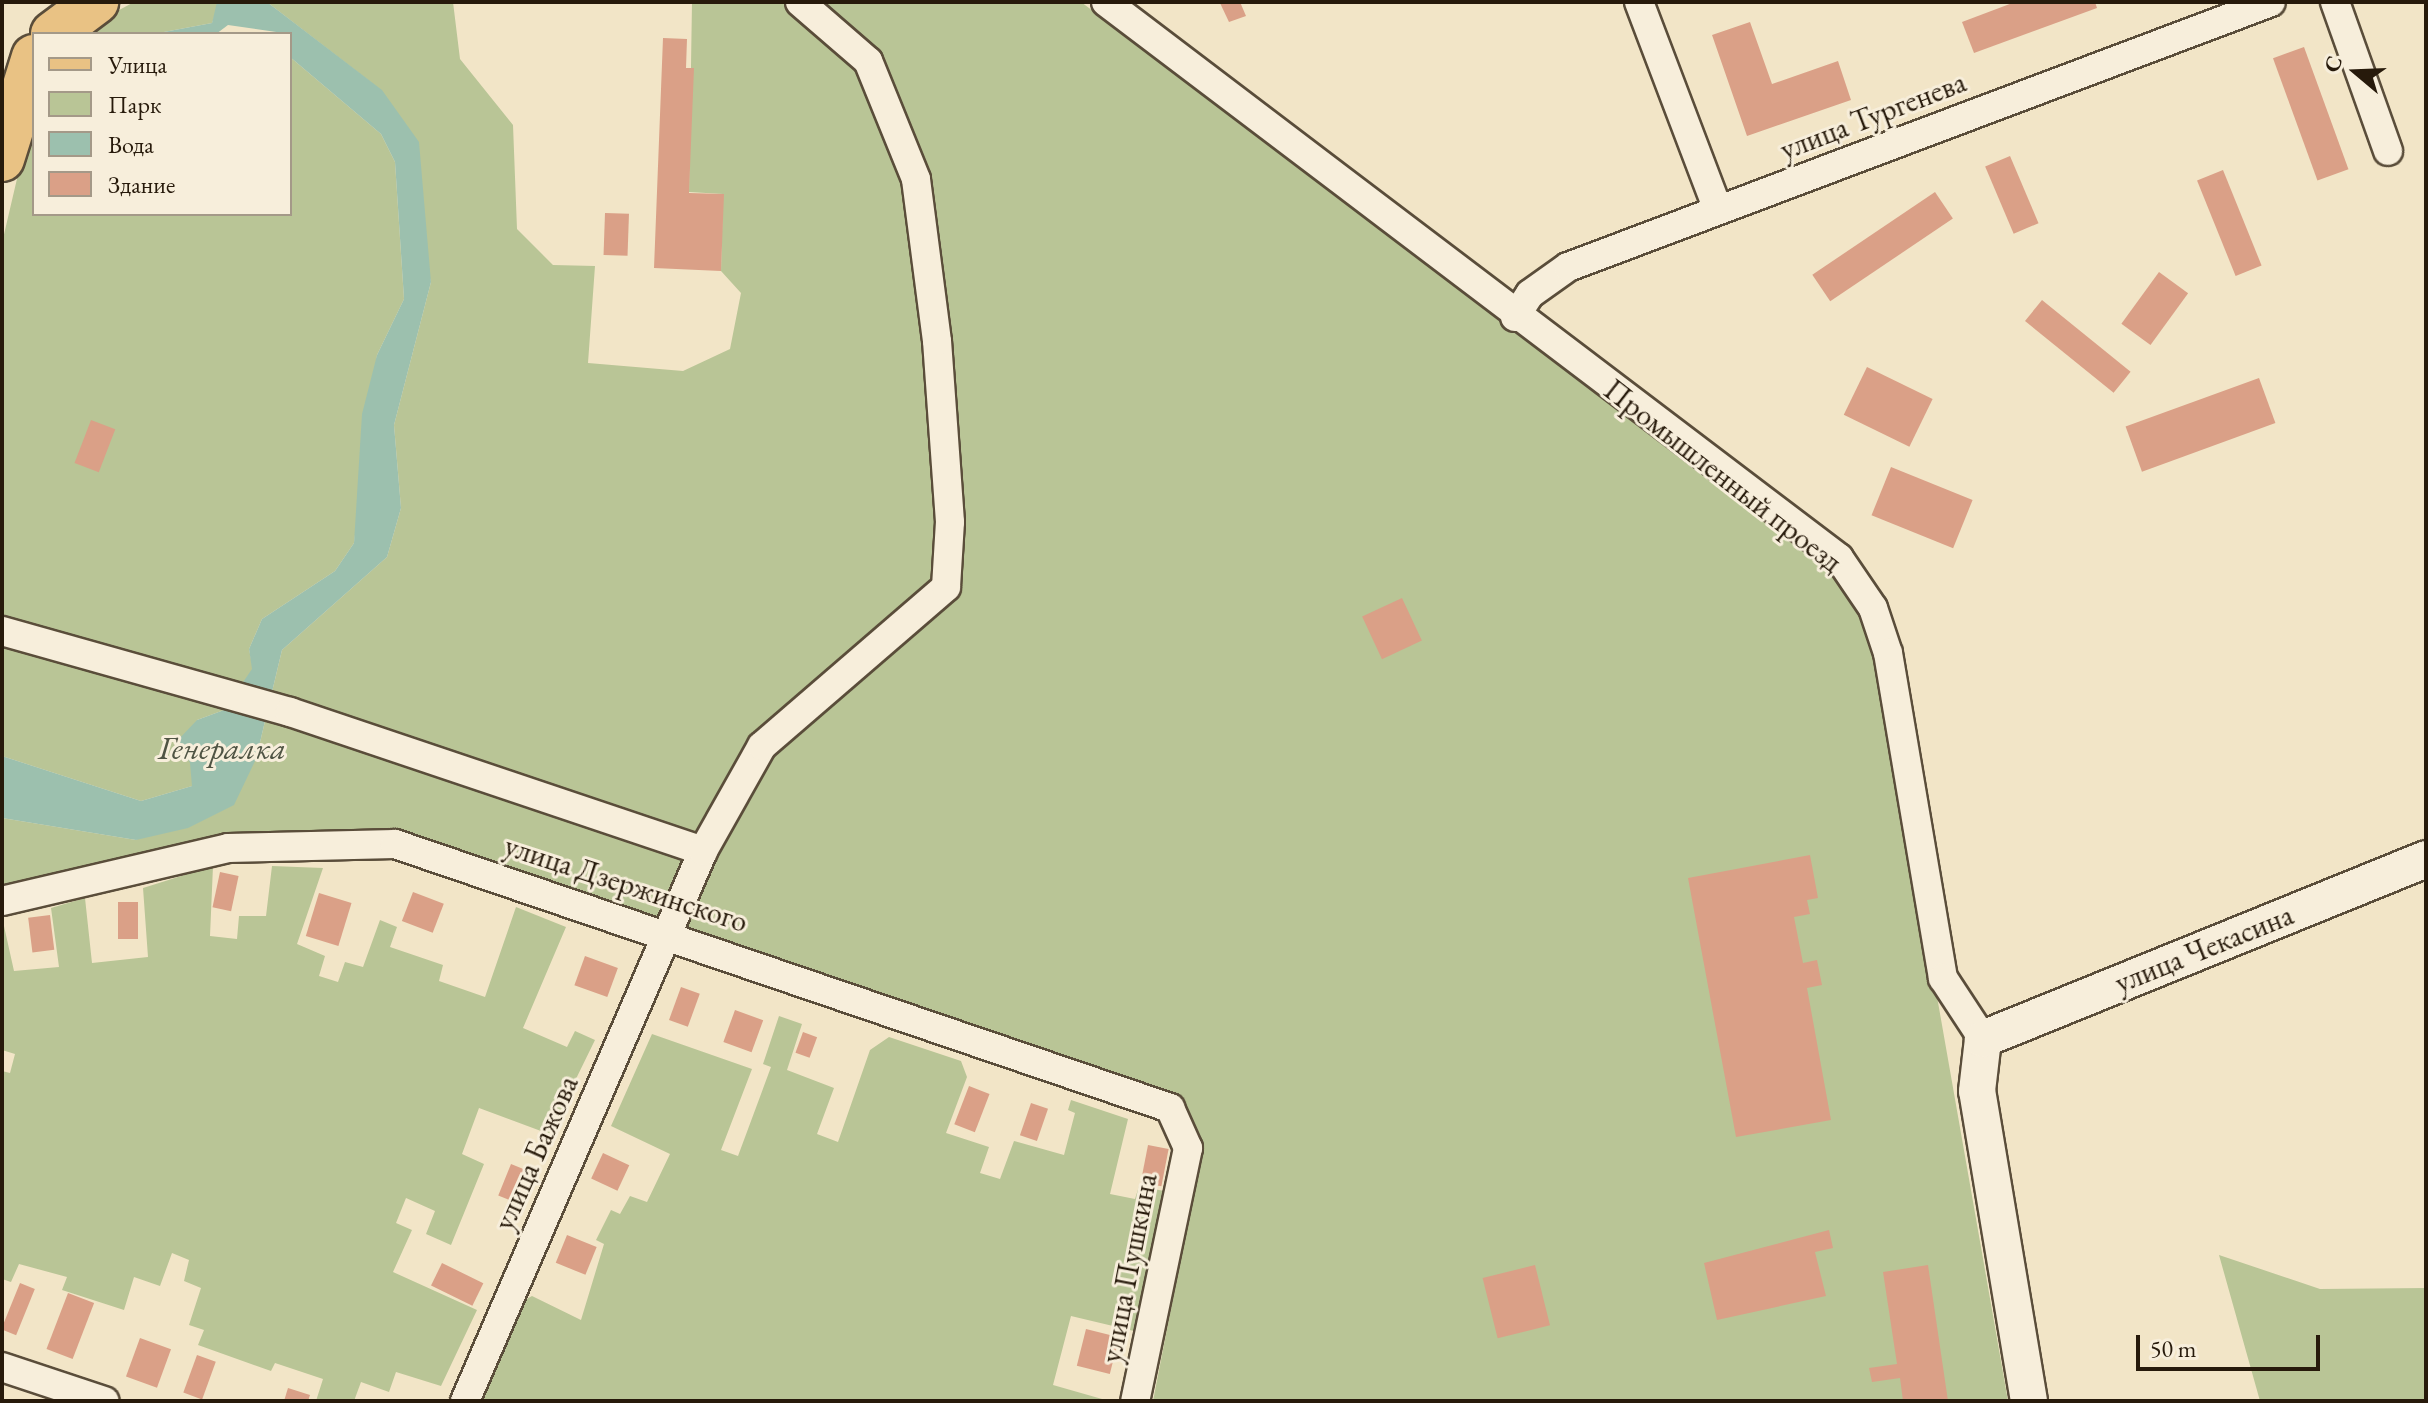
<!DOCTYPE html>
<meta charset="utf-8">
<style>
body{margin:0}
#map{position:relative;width:2428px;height:1403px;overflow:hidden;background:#f2e5c7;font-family:"EB Garamond",serif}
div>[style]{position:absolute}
.green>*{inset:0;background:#b9c596}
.water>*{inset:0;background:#9cc0ae}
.building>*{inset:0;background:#daa087;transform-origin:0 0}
.roads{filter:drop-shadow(2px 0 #5a4d3a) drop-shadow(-2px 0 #5a4d3a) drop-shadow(0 2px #5a4d3a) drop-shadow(0 -2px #5a4d3a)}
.minor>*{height:28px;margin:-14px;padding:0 14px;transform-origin:14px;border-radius:14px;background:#f7eedb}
.tertiary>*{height:36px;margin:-18px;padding:0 18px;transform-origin:18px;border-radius:18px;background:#f7eedb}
.primary>*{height:44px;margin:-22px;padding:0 22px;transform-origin:22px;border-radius:22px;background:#e9c284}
span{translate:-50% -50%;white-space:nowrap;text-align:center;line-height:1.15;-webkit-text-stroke:6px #f7eedb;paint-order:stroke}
.street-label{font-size:30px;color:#271a0b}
.water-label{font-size:32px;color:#505444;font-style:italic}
.frame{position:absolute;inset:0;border:4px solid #271a0b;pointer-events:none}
.legend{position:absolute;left:32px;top:32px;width:260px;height:184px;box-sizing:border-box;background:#f7eedb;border:2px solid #a49988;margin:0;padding:10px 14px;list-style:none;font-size:24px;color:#271a0b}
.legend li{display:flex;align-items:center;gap:16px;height:40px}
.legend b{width:40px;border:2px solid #a49988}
.north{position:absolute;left:2316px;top:32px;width:80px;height:80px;-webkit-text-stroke:6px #f7eedb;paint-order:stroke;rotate:289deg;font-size:22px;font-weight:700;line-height:32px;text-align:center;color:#271a0b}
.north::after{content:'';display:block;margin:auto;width:28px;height:36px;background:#271a0b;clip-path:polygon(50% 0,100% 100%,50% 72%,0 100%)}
.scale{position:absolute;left:2136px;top:1335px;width:184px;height:36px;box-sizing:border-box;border:4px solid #271a0b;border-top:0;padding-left:10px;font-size:24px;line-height:28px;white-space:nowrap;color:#271a0b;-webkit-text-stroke:6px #f7eedb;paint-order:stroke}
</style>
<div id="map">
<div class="green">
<i style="clip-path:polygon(134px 2px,217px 2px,219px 4px,212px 23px,153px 34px,75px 34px)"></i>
<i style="clip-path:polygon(267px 2px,453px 2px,460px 59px,513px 125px,517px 229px,553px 265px,595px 266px,588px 363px,683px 371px,730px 349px,741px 293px,721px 271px,723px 194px,689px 192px,692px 2px,1081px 2px,1834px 568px,1861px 605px,1876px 649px,2008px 1401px,1153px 1401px,1203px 1144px,1173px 1092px,397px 829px,226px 837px,2px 886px,2px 818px,136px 840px,256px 759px,282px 650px,387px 557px,401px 508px,394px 425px,431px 282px,381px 90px)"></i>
<i style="clip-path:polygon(290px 57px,381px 134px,395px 162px,404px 299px,377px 355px,354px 543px,335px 571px,262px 619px,249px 649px,253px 669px,224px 710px,197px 720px,192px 786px,141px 801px,2px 756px,2px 243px,34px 106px,34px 214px,290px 214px)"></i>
<i style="clip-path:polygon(213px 866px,210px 936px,237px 939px,239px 916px,266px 916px,272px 866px,323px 868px,297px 944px,325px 956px,319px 976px,338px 982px,345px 962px,363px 967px,380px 920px,397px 927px,390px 947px,443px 965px,439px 981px,485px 997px,516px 907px,566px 927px,523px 1028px,567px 1047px,575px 1031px,595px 1040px,549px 1134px,479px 1108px,462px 1154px,484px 1164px,451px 1245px,426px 1234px,435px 1211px,406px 1198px,396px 1223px,412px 1230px,393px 1272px,477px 1310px,441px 1386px,396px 1372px,389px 1392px,361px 1382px,354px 1401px,316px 1401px,323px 1379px,275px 1363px,271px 1371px,198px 1345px,204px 1330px,189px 1325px,201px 1288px,184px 1281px,189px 1260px,172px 1253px,160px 1286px,134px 1277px,124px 1310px,62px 1290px,67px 1277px,19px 1264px,11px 1282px,2px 1279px,2px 1071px,10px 1073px,15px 1054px,2px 1050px,2px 917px,14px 971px,59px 967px,51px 908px,85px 898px,92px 963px,148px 957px,143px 888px)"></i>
<i style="clip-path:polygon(779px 1016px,802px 1024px,787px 1070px,834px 1088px,817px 1134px,838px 1142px,870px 1050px,889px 1037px,961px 1061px,967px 1077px,946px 1133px,989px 1147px,980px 1173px,1000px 1179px,1014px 1141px,1064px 1155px,1075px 1113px,1068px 1110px,1071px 1100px,1128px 1119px,1110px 1194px,1135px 1199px,1139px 1186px,1164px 1191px,1134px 1331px,1071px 1316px,1053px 1385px,1109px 1401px,479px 1401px,521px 1302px,532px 1296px,581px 1320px,604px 1244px,596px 1240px,611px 1210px,620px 1214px,630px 1196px,647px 1202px,670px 1154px,611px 1126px,652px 1034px,752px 1069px,721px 1150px,738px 1156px,771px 1067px,763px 1064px)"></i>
<i style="clip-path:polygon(2219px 1255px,2320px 1289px,2426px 1288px,2426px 1401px,2260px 1401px)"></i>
</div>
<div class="water">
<i style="clip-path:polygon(217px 2px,267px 2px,382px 90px,419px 142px,431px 282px,394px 425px,401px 508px,387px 557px,282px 650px,256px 759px,234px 805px,188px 828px,136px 840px,2px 818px,2px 756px,141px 801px,192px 786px,190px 763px,178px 740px,197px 720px,224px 710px,252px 669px,249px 649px,262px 619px,335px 571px,354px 543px,362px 414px,377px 355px,404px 299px,395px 162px,381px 134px,290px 57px,290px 34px,228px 25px,216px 34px,153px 34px,212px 23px)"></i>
</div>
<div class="building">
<i style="clip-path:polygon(1240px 2px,1246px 16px,1229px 22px,1220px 3px)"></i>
<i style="clip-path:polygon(2015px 2px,2095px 2px,2097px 8px,1974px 53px,1962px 22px)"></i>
<i style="clip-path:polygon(1750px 22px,1772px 84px,1838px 61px,1851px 100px,1747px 136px,1712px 35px)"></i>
<i style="clip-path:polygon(663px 38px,687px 39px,686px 68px,694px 68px,689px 193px,724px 194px,721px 271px,654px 268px)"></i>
<i style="left:2304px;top:47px;width:130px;height:33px;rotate:70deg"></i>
<i style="left:2010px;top:156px;width:73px;height:27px;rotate:67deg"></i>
<i style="left:2223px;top:170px;width:103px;height:28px;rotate:68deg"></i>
<i style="left:1935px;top:192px;width:32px;height:148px;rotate:56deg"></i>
<i style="left:605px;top:213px;width:24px;height:42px;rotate:2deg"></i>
<i style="left:2159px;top:272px;width:36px;height:64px;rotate:36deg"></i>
<i style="left:2042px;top:300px;width:114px;height:27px;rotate:39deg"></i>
<i style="left:1867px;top:367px;width:73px;height:53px;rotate:26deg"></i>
<i style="left:2259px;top:378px;width:48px;height:142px;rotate:70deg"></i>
<i style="left:91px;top:420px;width:26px;height:46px;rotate:21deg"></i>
<i style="left:1891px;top:467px;width:88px;height:52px;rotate:22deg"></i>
<i style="left:1402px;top:598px;width:47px;height:44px;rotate:65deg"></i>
<i style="clip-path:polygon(1810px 855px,1818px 898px,1807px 900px,1810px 914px,1794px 917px,1803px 963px,1817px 960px,1822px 985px,1807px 988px,1831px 1120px,1736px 1137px,1688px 878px)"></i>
<i style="left:220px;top:872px;width:19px;height:36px;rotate:12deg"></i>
<i style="left:413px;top:892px;width:33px;height:31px;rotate:21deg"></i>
<i style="left:319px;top:893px;width:34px;height:45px;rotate:17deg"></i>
<i style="left:118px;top:902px;width:20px;height:37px"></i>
<i style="left:50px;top:915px;width:35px;height:22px;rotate:83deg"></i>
<i style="left:585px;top:956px;width:35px;height:31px;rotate:20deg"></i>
<i style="left:681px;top:987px;width:20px;height:35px;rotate:20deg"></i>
<i style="left:735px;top:1010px;width:30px;height:34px;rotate:20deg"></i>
<i style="left:803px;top:1032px;width:15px;height:22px;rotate:20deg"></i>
<i style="left:969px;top:1086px;width:22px;height:41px;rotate:21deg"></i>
<i style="left:1031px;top:1103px;width:18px;height:34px;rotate:19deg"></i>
<i style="left:1148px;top:1145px;width:21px;height:38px;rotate:11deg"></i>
<i style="left:603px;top:1153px;width:29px;height:28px;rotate:25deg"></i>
<i style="left:511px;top:1164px;width:24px;height:34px;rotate:22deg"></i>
<i style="clip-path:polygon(1829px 1230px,1833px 1248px,1815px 1252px,1826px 1296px,1717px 1320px,1704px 1263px)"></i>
<i style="left:567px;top:1235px;width:32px;height:30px;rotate:22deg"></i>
<i style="left:442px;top:1263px;width:46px;height:25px;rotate:26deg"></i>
<i style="left:1535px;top:1265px;width:62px;height:54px;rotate:76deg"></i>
<i style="clip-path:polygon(1928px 1265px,1948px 1401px,1903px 1401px,1900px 1378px,1872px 1382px,1869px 1368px,1897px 1364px,1883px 1272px)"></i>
<i style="left:20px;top:1283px;width:16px;height:50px;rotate:22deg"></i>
<i style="left:68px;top:1293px;width:28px;height:60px;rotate:21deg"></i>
<i style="left:1086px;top:1329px;width:34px;height:38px;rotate:14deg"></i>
<i style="left:140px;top:1338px;width:33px;height:41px;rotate:20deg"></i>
<i style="left:197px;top:1355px;width:20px;height:40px;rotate:20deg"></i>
<i style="clip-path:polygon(288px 1388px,310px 1395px,308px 1401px,284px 1401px)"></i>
</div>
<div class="roads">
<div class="minor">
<i style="left:1106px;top:2px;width:920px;rotate:37.18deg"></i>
<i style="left:1839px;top:558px;width:60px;rotate:55.8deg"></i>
<i style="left:1873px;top:608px;width:47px;rotate:71.6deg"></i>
<i style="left:1888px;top:653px;width:330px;rotate:80.4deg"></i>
<i style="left:1943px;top:978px;width:73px;rotate:56.7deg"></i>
<i style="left:1639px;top:2px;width:222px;rotate:69.2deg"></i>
<i style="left:2335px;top:2px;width:158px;rotate:70.4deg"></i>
<i style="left:1515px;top:317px;width:27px;rotate:-57deg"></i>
<i style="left:1530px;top:294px;width:47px;rotate:-35.4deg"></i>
<i style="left:1568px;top:267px;width:751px;rotate:-20.65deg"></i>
<i style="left:2px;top:631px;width:299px;rotate:15.7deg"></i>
<i style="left:290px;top:712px;width:436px;rotate:18.6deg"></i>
<i style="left:2px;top:901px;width:232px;rotate:-13.2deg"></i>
<i style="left:228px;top:848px;width:167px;rotate:-1.4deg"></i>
<i style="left:395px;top:844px;width:819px;rotate:18.81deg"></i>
<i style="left:1170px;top:1108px;width:44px;rotate:65.8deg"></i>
<i style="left:1188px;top:1148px;width:258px;rotate:101.8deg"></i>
<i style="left:2px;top:1367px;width:108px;rotate:18.4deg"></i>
<i style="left:465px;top:1401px;width:599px;rotate:-66.6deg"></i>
<i style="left:703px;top:851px;width:120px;rotate:-60.7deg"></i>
<i style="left:762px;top:746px;width:243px;rotate:-40.8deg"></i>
<i style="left:946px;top:587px;width:65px;rotate:-86.5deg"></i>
<i style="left:950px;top:522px;width:181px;rotate:-94.1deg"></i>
<i style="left:937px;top:341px;width:163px;rotate:-97.4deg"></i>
<i style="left:916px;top:179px;width:127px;rotate:-112.1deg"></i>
<i style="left:868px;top:61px;width:90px;rotate:-139.1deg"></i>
</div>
<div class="tertiary">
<i style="left:2029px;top:1401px;width:314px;rotate:-99.5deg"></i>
<i style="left:1977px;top:1091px;width:52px;rotate:-83.4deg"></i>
<i style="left:1983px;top:1039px;width:478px;rotate:-22.1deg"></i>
</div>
<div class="primary">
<i style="left:53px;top:34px;width:54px;rotate:-36.7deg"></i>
<i style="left:2px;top:159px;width:107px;rotate:-72.6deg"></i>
</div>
</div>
<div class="street-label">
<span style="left:1873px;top:116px;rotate:-21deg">улица Тургенева</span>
<span style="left:1723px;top:476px;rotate:38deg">Промышленный проезд</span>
<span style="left:626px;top:884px;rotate:18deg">улица Дзержинского</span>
<span style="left:2204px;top:949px;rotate:-22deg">улица Чекасина</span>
<span style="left:536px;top:1153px;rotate:-66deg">улица Бажова</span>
<span style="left:1129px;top:1268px;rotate:-79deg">улица Пушкина</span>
</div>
<div class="water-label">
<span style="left:222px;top:748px">Генералка</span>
</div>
<div class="frame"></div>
<ul class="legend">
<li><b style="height:10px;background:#e9c284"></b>Улица</li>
<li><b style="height:22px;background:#b9c596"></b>Парк</li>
<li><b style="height:22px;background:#9cc0ae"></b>Вода</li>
<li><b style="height:22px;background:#daa087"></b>Здание</li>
</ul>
<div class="north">С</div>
<div class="scale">50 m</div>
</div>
